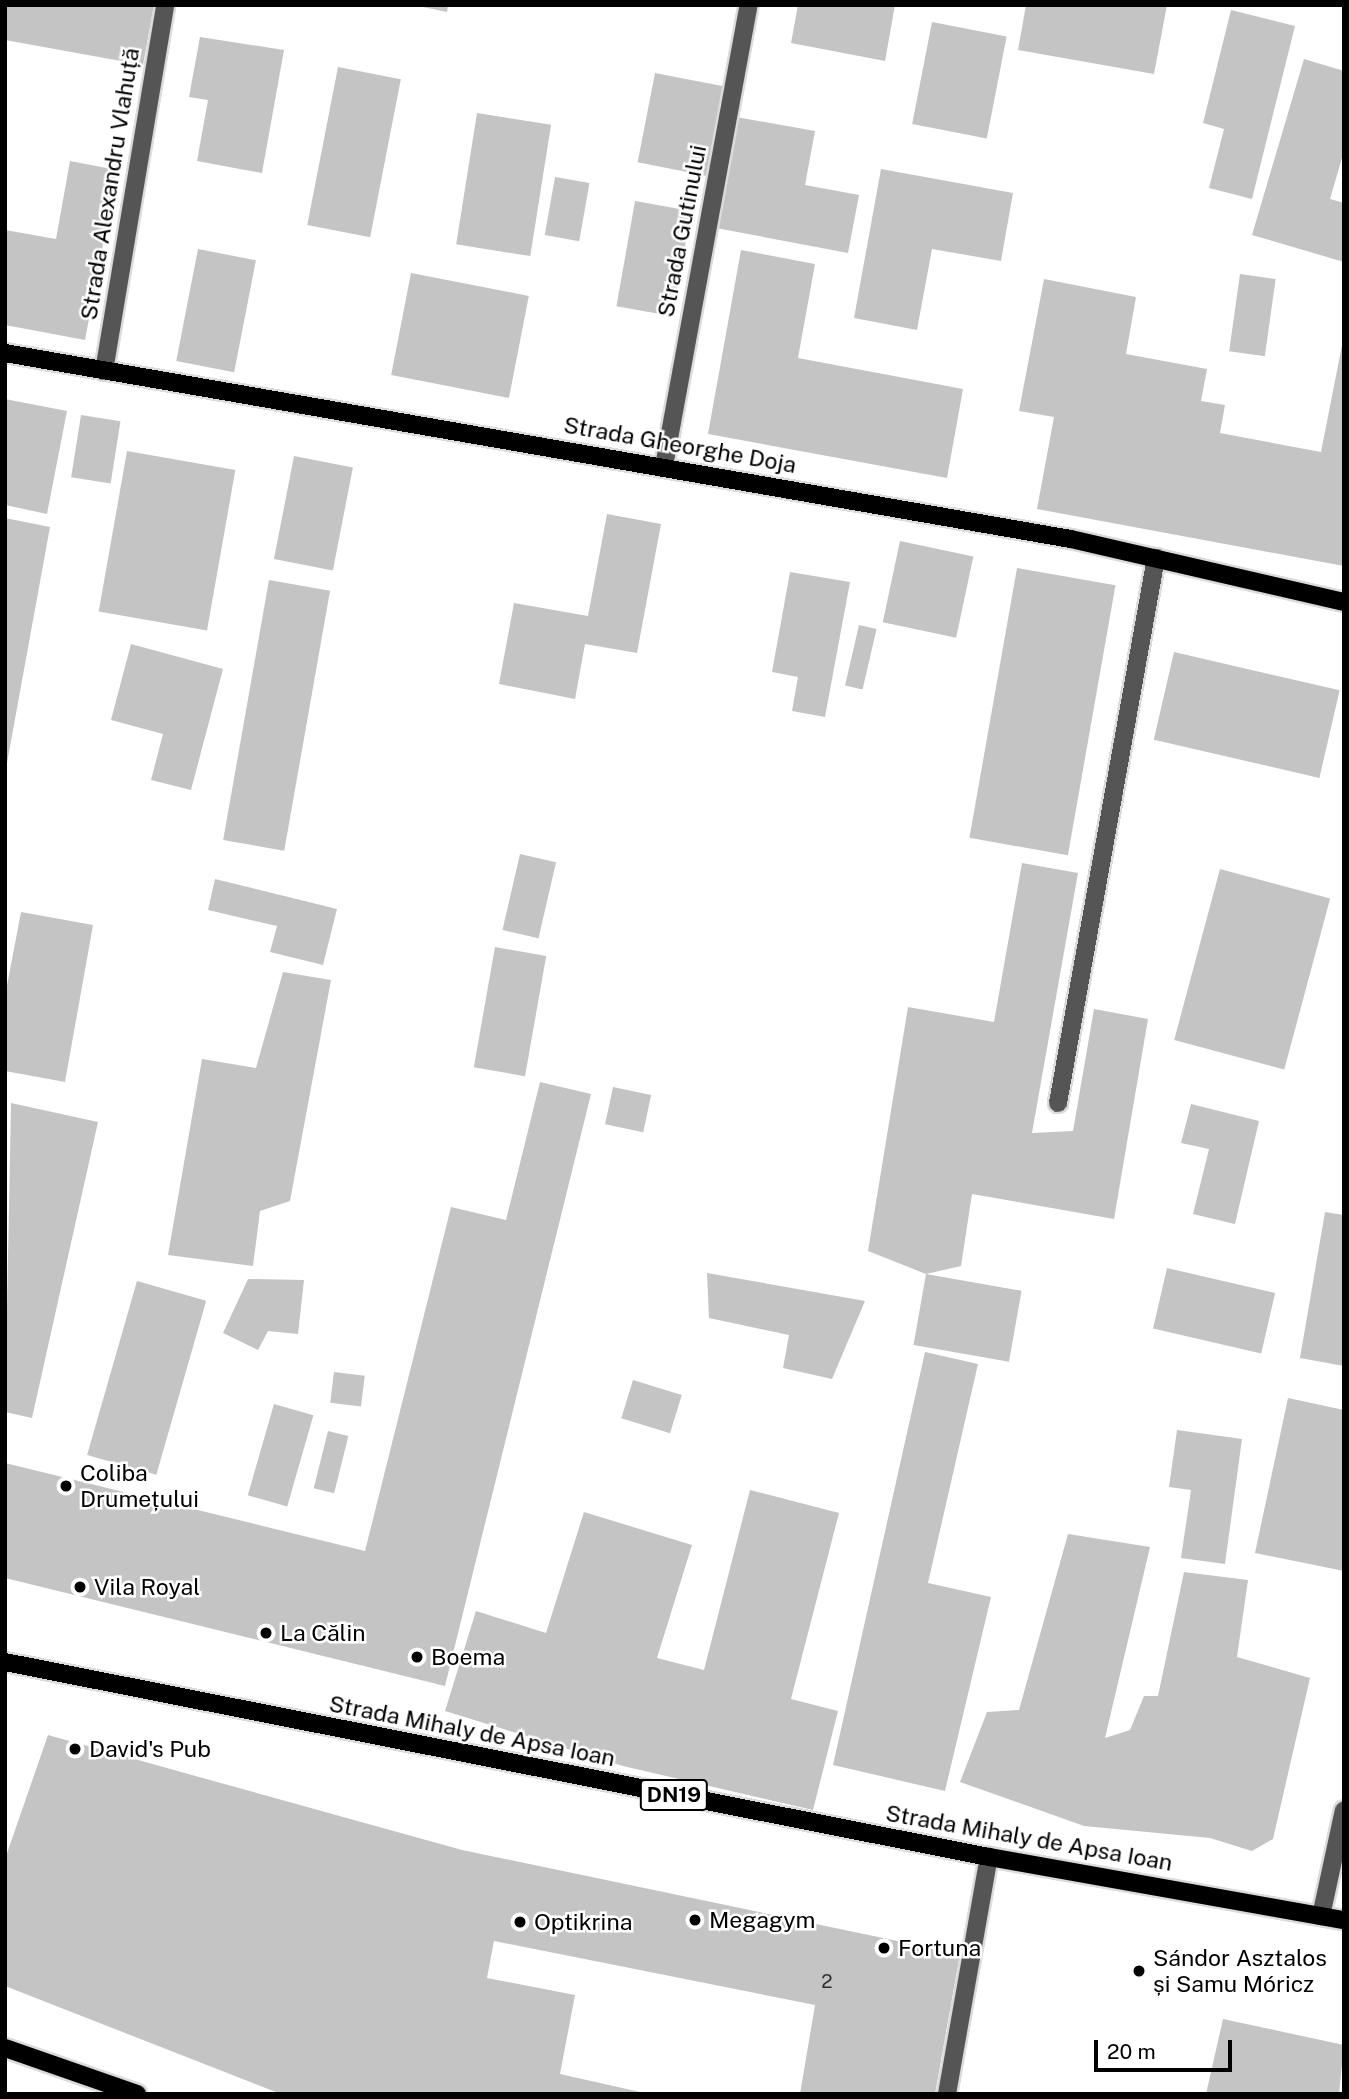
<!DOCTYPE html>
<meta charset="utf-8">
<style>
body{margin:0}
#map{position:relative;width:1349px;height:2099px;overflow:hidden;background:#fff;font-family:"Public Sans",sans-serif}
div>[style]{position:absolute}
.building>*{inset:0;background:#c4c4c4;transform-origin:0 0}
.roads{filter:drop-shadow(2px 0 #dbdbdb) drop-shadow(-2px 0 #dbdbdb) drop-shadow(0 2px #dbdbdb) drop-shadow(0 -2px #dbdbdb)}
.minor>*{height:18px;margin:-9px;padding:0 9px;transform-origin:9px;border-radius:9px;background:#555}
.major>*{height:18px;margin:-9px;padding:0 9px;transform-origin:9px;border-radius:9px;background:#000}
.dots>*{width:19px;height:19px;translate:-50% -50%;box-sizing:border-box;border:4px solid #fff;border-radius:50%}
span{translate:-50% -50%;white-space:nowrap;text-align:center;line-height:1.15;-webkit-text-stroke:5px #fff;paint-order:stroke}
.number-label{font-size:19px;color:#313131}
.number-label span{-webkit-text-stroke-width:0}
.shield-label span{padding:2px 5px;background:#fff;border:2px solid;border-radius:5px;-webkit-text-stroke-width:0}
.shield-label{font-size:21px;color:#000;font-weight:700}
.street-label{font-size:23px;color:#000}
.poi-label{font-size:23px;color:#000}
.left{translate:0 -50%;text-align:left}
.frame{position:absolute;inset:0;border:7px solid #000;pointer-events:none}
.scale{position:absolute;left:1094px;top:2040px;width:138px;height:32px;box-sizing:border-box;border:4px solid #000;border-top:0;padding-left:9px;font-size:21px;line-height:24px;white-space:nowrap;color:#000;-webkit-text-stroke:5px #fff;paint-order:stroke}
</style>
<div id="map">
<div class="building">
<i style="clip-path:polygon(5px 5px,154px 5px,143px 65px,5px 40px)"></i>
<i style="clip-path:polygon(413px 5px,448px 5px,447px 12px)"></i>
<i style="clip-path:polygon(798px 5px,895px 5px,885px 61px,791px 43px)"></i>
<i style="clip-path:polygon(1026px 5px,1167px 5px,1154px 74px,1018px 50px)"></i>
<i style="clip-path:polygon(1231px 10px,1295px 26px,1252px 199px,1209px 188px,1224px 129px,1203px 123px)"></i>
<i style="left:932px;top:22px;width:76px;height:104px;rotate:11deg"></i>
<i style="clip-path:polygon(200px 37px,284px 50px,262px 173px,197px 161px,208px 100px,189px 97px)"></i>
<i style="clip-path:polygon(1304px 59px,1344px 71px,1344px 151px,1330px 199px,1344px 203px,1344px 262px,1252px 235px)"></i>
<i style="left:338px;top:67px;width:64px;height:161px;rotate:11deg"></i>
<i style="left:655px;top:73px;width:71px;height:91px;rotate:11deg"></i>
<i style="left:477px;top:113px;width:75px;height:133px;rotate:9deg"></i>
<i style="clip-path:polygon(736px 117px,815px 131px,805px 185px,859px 195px,848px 253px,716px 228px)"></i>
<i style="clip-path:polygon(70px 161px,117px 170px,85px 340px,5px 325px,5px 230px,56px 239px)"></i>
<i style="clip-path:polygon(881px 169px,1013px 193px,1001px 261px,932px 249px,917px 330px,854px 318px)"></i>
<i style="left:555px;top:177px;width:35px;height:59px;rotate:10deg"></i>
<i style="left:635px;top:201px;width:57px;height:107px;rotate:10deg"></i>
<i style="left:198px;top:249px;width:59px;height:114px;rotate:11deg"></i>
<i style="clip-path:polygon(741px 250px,815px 264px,798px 358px,963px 389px,947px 478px,708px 434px)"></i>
<i style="left:411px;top:273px;width:120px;height:104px;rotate:11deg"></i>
<i style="left:1240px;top:274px;width:36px;height:78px;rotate:8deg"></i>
<i style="clip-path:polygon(1044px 279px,1136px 297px,1126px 354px,1207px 369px,1201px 401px,1225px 405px,1220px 433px,1321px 452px,1344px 335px,1344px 566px,1037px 509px,1054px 417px,1019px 411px)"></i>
<i style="clip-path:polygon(5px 399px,67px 411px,47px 514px,5px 505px)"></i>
<i style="left:81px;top:415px;width:40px;height:63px;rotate:9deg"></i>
<i style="left:127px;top:451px;width:110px;height:163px;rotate:10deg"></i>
<i style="left:294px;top:456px;width:60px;height:105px;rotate:11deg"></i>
<i style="clip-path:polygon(607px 514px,661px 524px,637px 653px,585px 644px,575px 699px,499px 684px,514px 603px,588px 616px)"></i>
<i style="clip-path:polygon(5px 518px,50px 527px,7px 763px,5px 763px)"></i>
<i style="left:900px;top:541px;width:75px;height:83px;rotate:12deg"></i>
<i style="left:1017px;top:568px;width:100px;height:274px;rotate:10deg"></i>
<i style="clip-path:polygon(790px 572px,850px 582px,825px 717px,792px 711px,798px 677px,772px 672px)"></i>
<i style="left:269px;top:580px;width:62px;height:264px;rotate:10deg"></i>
<i style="left:859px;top:625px;width:18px;height:62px;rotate:13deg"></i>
<i style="clip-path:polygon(131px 644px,223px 669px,191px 790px,151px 780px,163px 734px,111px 720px)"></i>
<i style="left:1174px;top:652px;width:170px;height:90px;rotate:13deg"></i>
<i style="left:520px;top:854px;width:37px;height:78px;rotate:13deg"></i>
<i style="clip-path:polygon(1022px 863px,1078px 873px,1032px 1133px,1073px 1131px,1094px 1009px,1148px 1019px,1114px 1219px,972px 1194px,961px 1266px,926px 1274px,868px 1251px,908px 1007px,994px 1022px)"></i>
<i style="left:1220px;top:869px;width:114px;height:177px;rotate:15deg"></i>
<i style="clip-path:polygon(215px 879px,337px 909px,323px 965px,270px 952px,277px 926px,208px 910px)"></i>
<i style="clip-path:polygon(21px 912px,93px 925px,65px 1082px,5px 1071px,5px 996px)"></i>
<i style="left:495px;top:947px;width:52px;height:122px;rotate:10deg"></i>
<i style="clip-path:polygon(283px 972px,331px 980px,290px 1201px,260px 1211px,253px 1266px,168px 1255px,202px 1059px,256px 1068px)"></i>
<i style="clip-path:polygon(540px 1082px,591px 1094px,445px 1686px,5px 1578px,5px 1463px,365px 1551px,451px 1207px,506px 1220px)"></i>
<i style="left:613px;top:1087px;width:39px;height:38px;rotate:12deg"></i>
<i style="clip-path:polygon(11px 1103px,98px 1122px,32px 1418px,5px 1412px)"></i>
<i style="clip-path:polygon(1191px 1104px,1259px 1121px,1235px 1224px,1193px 1214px,1209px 1149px,1181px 1143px)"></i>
<i style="clip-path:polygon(1325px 1212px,1344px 1215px,1344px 1366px,1300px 1358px)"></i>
<i style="left:1167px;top:1268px;width:111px;height:62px;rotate:13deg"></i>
<i style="clip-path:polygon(707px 1273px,865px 1301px,832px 1379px,783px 1368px,789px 1335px,709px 1318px)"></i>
<i style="left:926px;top:1274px;width:97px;height:72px;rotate:10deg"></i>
<i style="clip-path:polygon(248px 1279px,304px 1280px,298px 1334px,268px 1331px,258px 1350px,223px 1333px)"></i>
<i style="left:137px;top:1281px;width:72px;height:181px;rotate:16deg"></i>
<i style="clip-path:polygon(925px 1352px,978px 1364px,928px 1583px,991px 1597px,945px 1791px,833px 1765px)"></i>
<i style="left:334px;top:1372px;width:31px;height:31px;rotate:7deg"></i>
<i style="left:633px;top:1380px;width:51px;height:40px;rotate:17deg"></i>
<i style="clip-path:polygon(1288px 1398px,1344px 1410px,1344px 1571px,1255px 1553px)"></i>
<i style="left:274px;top:1404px;width:41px;height:95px;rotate:16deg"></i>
<i style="clip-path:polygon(1177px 1430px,1242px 1439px,1225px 1564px,1181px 1558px,1191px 1490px,1169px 1487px)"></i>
<i style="left:328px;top:1431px;width:21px;height:59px;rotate:14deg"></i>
<i style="clip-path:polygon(750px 1490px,839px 1513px,791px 1699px,838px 1711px,813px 1810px,623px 1766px,445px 1711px,476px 1611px,546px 1633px,584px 1512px,692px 1545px,657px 1658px,704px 1670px)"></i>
<i style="clip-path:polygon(1068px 1534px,1150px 1547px,1105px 1738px,1130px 1730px,1144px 1696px,1158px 1696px,1184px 1572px,1248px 1580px,1237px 1657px,1310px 1678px,1273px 1839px,1252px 1851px,1210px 1838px,1084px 1826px,960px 1782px,987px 1712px,1019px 1710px)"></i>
<i style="clip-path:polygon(48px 1735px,462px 1850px,960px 1954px,935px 2094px,800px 2094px,815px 2005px,494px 1941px,487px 1978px,575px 1995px,560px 2074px,649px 2094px,281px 2094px,5px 1986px,5px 1859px)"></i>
<i style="clip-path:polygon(1223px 2019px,1344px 2045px,1339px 2094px,1206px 2094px)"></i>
</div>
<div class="roads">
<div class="minor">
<i style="left:104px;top:371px;width:371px;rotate:-80.5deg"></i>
<i style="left:664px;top:466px;width:469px;rotate:-79.6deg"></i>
<i style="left:1058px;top:1103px;width:554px;rotate:-79.81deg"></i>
<i style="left:1321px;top:1916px;width:108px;rotate:-77.8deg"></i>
<i style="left:947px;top:2094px;width:241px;rotate:-80deg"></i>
</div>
<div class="major">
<i style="left:5px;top:353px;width:1082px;rotate:9.9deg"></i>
<i style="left:1071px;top:539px;width:280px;rotate:13deg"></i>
<i style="left:5px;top:1662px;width:1003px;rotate:11.21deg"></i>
<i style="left:989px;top:1857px;width:361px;rotate:10.1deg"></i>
<i style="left:5px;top:2048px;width:140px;rotate:19.2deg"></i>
</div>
</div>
<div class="dots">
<i style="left:66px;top:1486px;background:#000"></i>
<i style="left:80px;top:1587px;background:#000"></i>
<i style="left:266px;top:1633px;background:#000"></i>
<i style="left:417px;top:1657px;background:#000"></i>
<i style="left:75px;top:1749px;background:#000"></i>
<i style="left:695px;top:1920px;background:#000"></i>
<i style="left:520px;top:1922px;background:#000"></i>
<i style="left:884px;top:1948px;background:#000"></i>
<i style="left:1139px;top:1971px;background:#000"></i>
</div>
<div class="number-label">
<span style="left:827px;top:1982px">2</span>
</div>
<div class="shield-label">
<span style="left:674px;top:1795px">DN19</span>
</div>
<div class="street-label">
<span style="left:110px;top:184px;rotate:-81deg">Strada Alexandru Vlahuță</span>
<span style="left:682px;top:231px;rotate:-79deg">Strada Gutinului</span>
<span style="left:680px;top:445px;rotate:10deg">Strada Gheorghe Doja</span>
<span style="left:472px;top:1731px;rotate:11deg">Strada Mihaly de Apsa Ioan</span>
<span style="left:1029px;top:1838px;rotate:10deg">Strada Mihaly de Apsa Ioan</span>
</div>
<div class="poi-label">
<span class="left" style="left:80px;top:1486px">Coliba<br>Drumețului</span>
<span class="left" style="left:94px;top:1587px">Vila Royal</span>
<span class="left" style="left:280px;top:1633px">La Călin</span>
<span class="left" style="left:431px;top:1657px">Boema</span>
<span class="left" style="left:89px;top:1749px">David's Pub</span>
<span class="left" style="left:709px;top:1920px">Megagym</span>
<span class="left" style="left:534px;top:1922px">Optikrina</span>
<span class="left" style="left:898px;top:1948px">Fortuna</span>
<span class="left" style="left:1153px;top:1971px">Sándor Asztalos<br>și Samu Móricz</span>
</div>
<div class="frame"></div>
<div class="scale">20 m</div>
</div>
